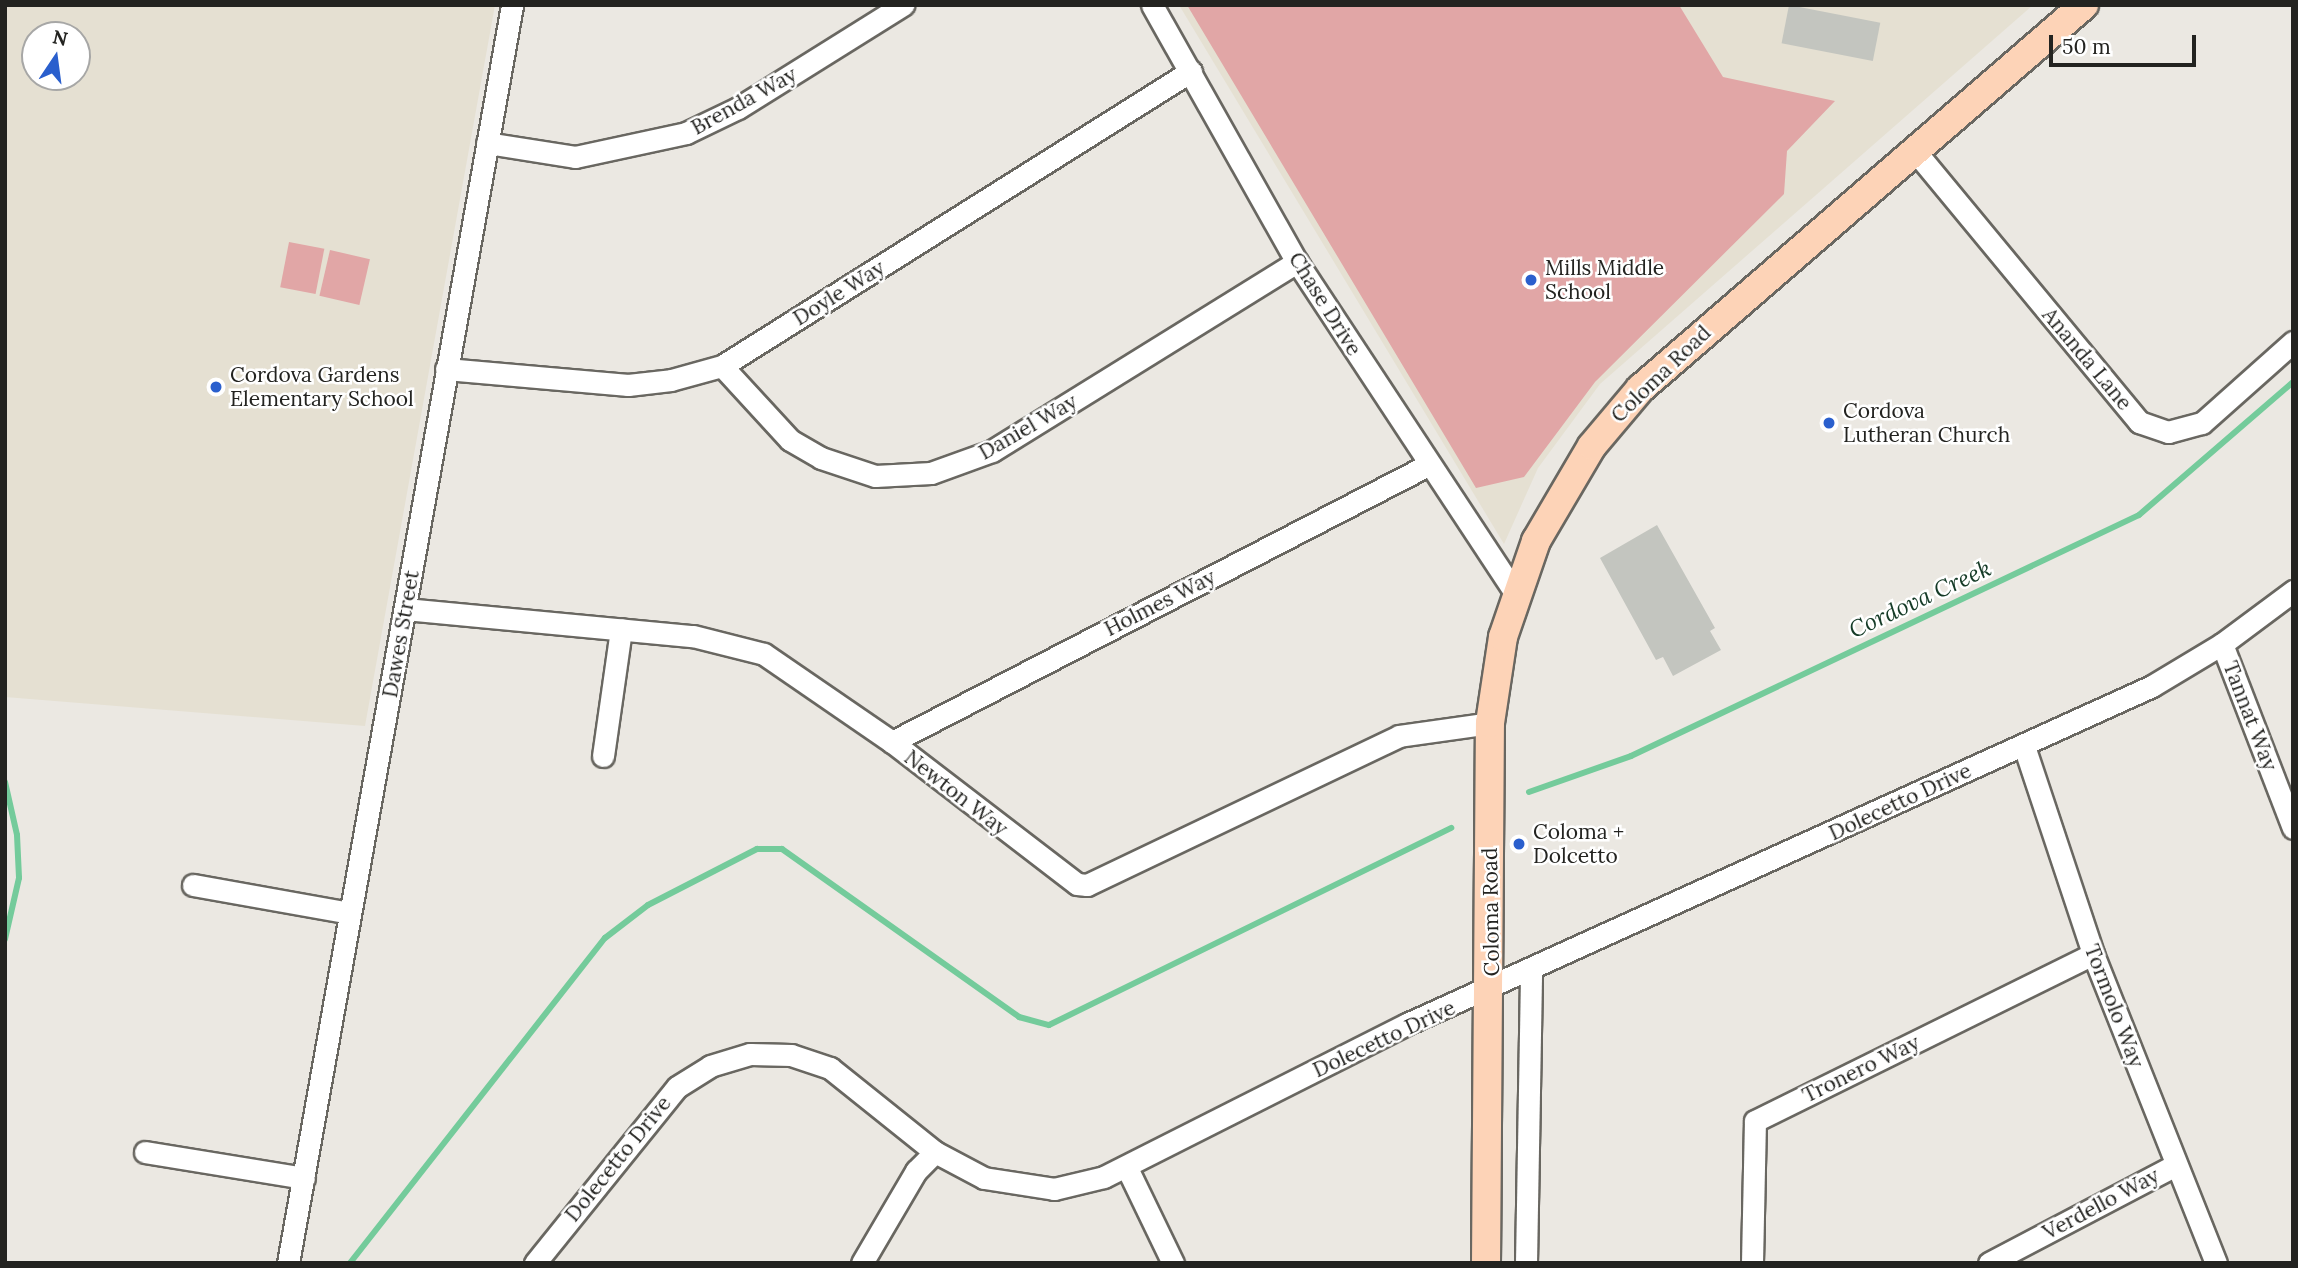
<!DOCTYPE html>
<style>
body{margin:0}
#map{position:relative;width:2298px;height:1268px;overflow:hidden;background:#ebe8e2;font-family:Lora,serif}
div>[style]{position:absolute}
.built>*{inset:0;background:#e5e0d2}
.green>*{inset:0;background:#e1a6a6;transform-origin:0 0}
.stream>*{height:6px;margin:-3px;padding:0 3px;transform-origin:3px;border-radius:3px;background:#74cb9b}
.building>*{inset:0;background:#c3c5bf;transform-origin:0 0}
.roads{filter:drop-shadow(2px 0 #696761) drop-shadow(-2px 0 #696761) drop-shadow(0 2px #696761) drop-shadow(0 -2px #696761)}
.minor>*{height:21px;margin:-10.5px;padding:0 10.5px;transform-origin:10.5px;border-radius:10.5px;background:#fff}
.major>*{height:28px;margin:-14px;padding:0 14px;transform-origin:14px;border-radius:14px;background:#fdd3b7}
.dots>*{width:19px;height:19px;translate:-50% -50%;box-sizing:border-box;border:4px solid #fff;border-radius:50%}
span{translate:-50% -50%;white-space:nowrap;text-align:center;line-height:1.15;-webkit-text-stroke:5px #fff;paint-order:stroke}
.street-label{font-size:21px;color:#232320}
.poi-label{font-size:21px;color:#232320}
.left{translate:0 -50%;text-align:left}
.water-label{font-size:23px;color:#143a26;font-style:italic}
.frame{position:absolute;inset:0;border:7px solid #232320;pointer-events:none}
.north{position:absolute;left:21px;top:21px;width:70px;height:70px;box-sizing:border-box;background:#fff;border:2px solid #a7a7a6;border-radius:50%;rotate:13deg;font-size:19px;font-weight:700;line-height:28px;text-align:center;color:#232320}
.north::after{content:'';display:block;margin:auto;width:24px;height:32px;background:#2a5fcd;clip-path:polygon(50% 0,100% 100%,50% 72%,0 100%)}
.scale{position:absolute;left:2049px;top:35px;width:147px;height:32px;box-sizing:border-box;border:4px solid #232320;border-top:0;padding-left:9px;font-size:21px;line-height:24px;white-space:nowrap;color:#232320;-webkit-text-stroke:5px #fff;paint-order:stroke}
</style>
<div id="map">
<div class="built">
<i style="clip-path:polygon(evenodd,5px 5px,495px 5px,365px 726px,5px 697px,5px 5px,35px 35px,77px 35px,77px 77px,35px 77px,35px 35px)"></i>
<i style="clip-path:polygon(1179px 5px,2033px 5px,1600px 384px,1538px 468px,1504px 544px)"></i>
</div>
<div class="green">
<i style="clip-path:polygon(1187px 5px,1679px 5px,1723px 77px,1835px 101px,1787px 151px,1784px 194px,1595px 382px,1524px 477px,1476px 488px)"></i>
<i style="left:289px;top:242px;width:36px;height:46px;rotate:11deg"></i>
<i style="left:330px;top:250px;width:41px;height:47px;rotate:13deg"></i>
</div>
<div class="stream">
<i style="left:5px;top:782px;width:54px;rotate:77.2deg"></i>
<i style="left:17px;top:835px;width:43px;rotate:87.3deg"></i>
<i style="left:19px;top:878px;width:63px;rotate:102.9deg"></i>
<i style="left:1529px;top:792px;width:108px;rotate:-19.4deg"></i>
<i style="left:1631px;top:756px;width:562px;rotate:-25.38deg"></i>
<i style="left:2139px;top:515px;width:203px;rotate:-40.8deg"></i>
<i style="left:350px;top:1263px;width:413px;rotate:-51.9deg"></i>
<i style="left:605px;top:938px;width:54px;rotate:-37.5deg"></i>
<i style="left:648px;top:905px;width:123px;rotate:-27.2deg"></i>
<i style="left:757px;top:849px;width:25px"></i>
<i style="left:782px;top:849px;width:291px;rotate:35.3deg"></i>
<i style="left:1019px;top:1017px;width:31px;rotate:15deg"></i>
<i style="left:1049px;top:1025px;width:448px;rotate:-26.1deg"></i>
</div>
<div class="building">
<i style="left:1789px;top:5px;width:93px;height:39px;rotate:11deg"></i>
<i style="clip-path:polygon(1657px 525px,1715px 628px,1710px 631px,1721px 650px,1673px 676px,1663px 657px,1656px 660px,1600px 558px)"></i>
</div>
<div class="roads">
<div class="minor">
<i style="left:1152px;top:5px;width:295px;rotate:60.6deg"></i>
<i style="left:1297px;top:262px;width:396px;rotate:56.6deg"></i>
<i style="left:487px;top:143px;width:89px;rotate:9deg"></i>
<i style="left:575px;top:157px;width:114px;rotate:-12.2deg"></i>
<i style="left:686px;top:133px;width:58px;rotate:-25.7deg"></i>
<i style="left:738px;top:108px;width:195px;rotate:-32deg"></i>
<i style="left:1915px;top:151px;width:352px;rotate:50.4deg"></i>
<i style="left:2139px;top:422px;width:31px;rotate:19deg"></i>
<i style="left:2168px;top:432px;width:35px;rotate:-15deg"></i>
<i style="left:2202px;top:423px;width:122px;rotate:-41.7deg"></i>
<i style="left:722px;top:366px;width:100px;rotate:47.4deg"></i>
<i style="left:790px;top:440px;width:36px;rotate:30deg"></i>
<i style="left:821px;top:458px;width:57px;rotate:18.4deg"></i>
<i style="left:875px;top:476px;width:56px;rotate:-3.1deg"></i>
<i style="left:931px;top:473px;width:65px;rotate:-19.8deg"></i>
<i style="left:992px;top:451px;width:359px;rotate:-31.8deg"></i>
<i style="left:446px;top:369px;width:183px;rotate:5deg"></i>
<i style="left:628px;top:385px;width:43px;rotate:-6.6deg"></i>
<i style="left:671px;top:380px;width:53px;rotate:-15.4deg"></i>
<i style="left:722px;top:366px;width:554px;rotate:-32.17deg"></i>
<i style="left:405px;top:609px;width:289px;rotate:5.4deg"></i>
<i style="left:693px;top:636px;width:73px;rotate:14.2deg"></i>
<i style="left:764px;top:654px;width:155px;rotate:34.5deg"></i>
<i style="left:892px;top:742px;width:233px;rotate:37.5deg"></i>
<i style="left:1077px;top:884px;width:10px;rotate:6deg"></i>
<i style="left:1087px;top:885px;width:346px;rotate:-25.5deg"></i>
<i style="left:1399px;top:736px;width:92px;rotate:-8.1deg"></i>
<i style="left:2222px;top:644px;width:197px;rotate:68.9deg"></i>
<i style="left:892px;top:742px;width:603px;rotate:-27.33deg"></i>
<i style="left:2024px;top:746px;width:219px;rotate:71.6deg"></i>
<i style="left:2093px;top:954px;width:333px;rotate:68.3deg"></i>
<i style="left:603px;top:756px;width:128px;rotate:-81.9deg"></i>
<i style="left:193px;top:885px;width:159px;rotate:10.1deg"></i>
<i style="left:145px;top:1152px;width:161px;rotate:9.3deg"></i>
<i style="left:1127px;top:1168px;width:106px;rotate:64.2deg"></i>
<i style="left:288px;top:1263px;width:1278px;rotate:-79.9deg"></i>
<i style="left:535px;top:1263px;width:226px;rotate:-51.1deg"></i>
<i style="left:677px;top:1087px;width:39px;rotate:-32deg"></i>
<i style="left:710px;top:1066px;width:42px;rotate:-16.7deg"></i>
<i style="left:750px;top:1054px;width:41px;rotate:1.4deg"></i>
<i style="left:791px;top:1055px;width:41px;rotate:18.4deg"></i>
<i style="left:830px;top:1068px;width:134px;rotate:38.7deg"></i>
<i style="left:935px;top:1152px;width:55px;rotate:28deg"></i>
<i style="left:984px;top:1178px;width:71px;rotate:8.9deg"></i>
<i style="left:1054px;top:1189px;width:51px;rotate:-13.5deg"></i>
<i style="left:1104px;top:1177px;width:339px;rotate:-26.8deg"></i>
<i style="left:1407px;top:1024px;width:818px;rotate:-24.4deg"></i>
<i style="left:2152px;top:686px;width:82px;rotate:-31deg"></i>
<i style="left:2222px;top:644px;width:89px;rotate:-36.7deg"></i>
<i style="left:862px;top:1263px;width:107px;rotate:-59.6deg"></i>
<i style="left:916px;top:1171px;width:27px;rotate:-45deg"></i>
<i style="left:1526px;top:1263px;width:291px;rotate:-89deg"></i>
<i style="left:1752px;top:1263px;width:142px;rotate:-88.8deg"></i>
<i style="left:1755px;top:1121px;width:377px;rotate:-26.3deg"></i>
<i style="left:1989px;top:1263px;width:211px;rotate:-27.7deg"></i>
</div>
<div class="major">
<i style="left:1486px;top:1263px;width:540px;rotate:-89.58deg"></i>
<i style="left:1490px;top:723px;width:87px;rotate:-81.4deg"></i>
<i style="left:1503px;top:637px;width:102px;rotate:-71deg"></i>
<i style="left:1536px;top:541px;width:110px;rotate:-59.5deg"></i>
<i style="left:1592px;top:446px;width:75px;rotate:-49.9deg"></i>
<i style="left:1640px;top:389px;width:587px;rotate:-40.86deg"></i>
</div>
</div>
<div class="dots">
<i style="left:1531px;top:280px;background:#2a5fcd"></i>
<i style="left:216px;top:387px;background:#2a5fcd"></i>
<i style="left:1829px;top:423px;background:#2a5fcd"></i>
<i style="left:1519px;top:844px;background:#2a5fcd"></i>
</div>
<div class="street-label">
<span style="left:744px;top:101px;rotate:-29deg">Brenda Way</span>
<span style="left:839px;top:293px;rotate:-32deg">Doyle Way</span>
<span style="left:1325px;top:304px;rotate:58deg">Chase Drive</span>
<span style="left:2087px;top:359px;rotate:50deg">Ananda Lane</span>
<span style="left:1661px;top:374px;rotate:-44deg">Coloma Road</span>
<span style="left:1028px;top:427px;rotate:-30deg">Daniel Way</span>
<span style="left:1160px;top:603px;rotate:-27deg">Holmes Way</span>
<span style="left:401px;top:634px;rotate:-80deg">Dawes Street</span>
<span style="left:2250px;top:716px;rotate:69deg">Tannat Way</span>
<span style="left:956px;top:793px;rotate:38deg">Newton Way</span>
<span style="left:1900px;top:802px;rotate:-25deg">Dolecetto Drive</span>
<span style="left:1491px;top:912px;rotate:-91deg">Coloma Road</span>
<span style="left:2114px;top:1006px;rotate:69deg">Tormolo Way</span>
<span style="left:1384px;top:1039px;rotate:-25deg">Dolecetto Drive</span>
<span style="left:1861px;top:1069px;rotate:-26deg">Tronero Way</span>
<span style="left:618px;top:1159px;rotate:-51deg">Dolecetto Drive</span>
<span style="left:2101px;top:1204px;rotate:-28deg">Verdello Way</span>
</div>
<div class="poi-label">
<span class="left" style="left:1545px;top:280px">Mills Middle<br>School</span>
<span class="left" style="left:230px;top:387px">Cordova Gardens<br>Elementary School</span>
<span class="left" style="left:1843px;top:423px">Cordova<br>Lutheran Church</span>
<span class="left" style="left:1533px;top:844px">Coloma +<br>Dolcetto</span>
</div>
<div class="water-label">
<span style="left:1920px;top:599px;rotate:-25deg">Cordova Creek</span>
</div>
<div class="frame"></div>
<div class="north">N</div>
<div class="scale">50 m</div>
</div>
